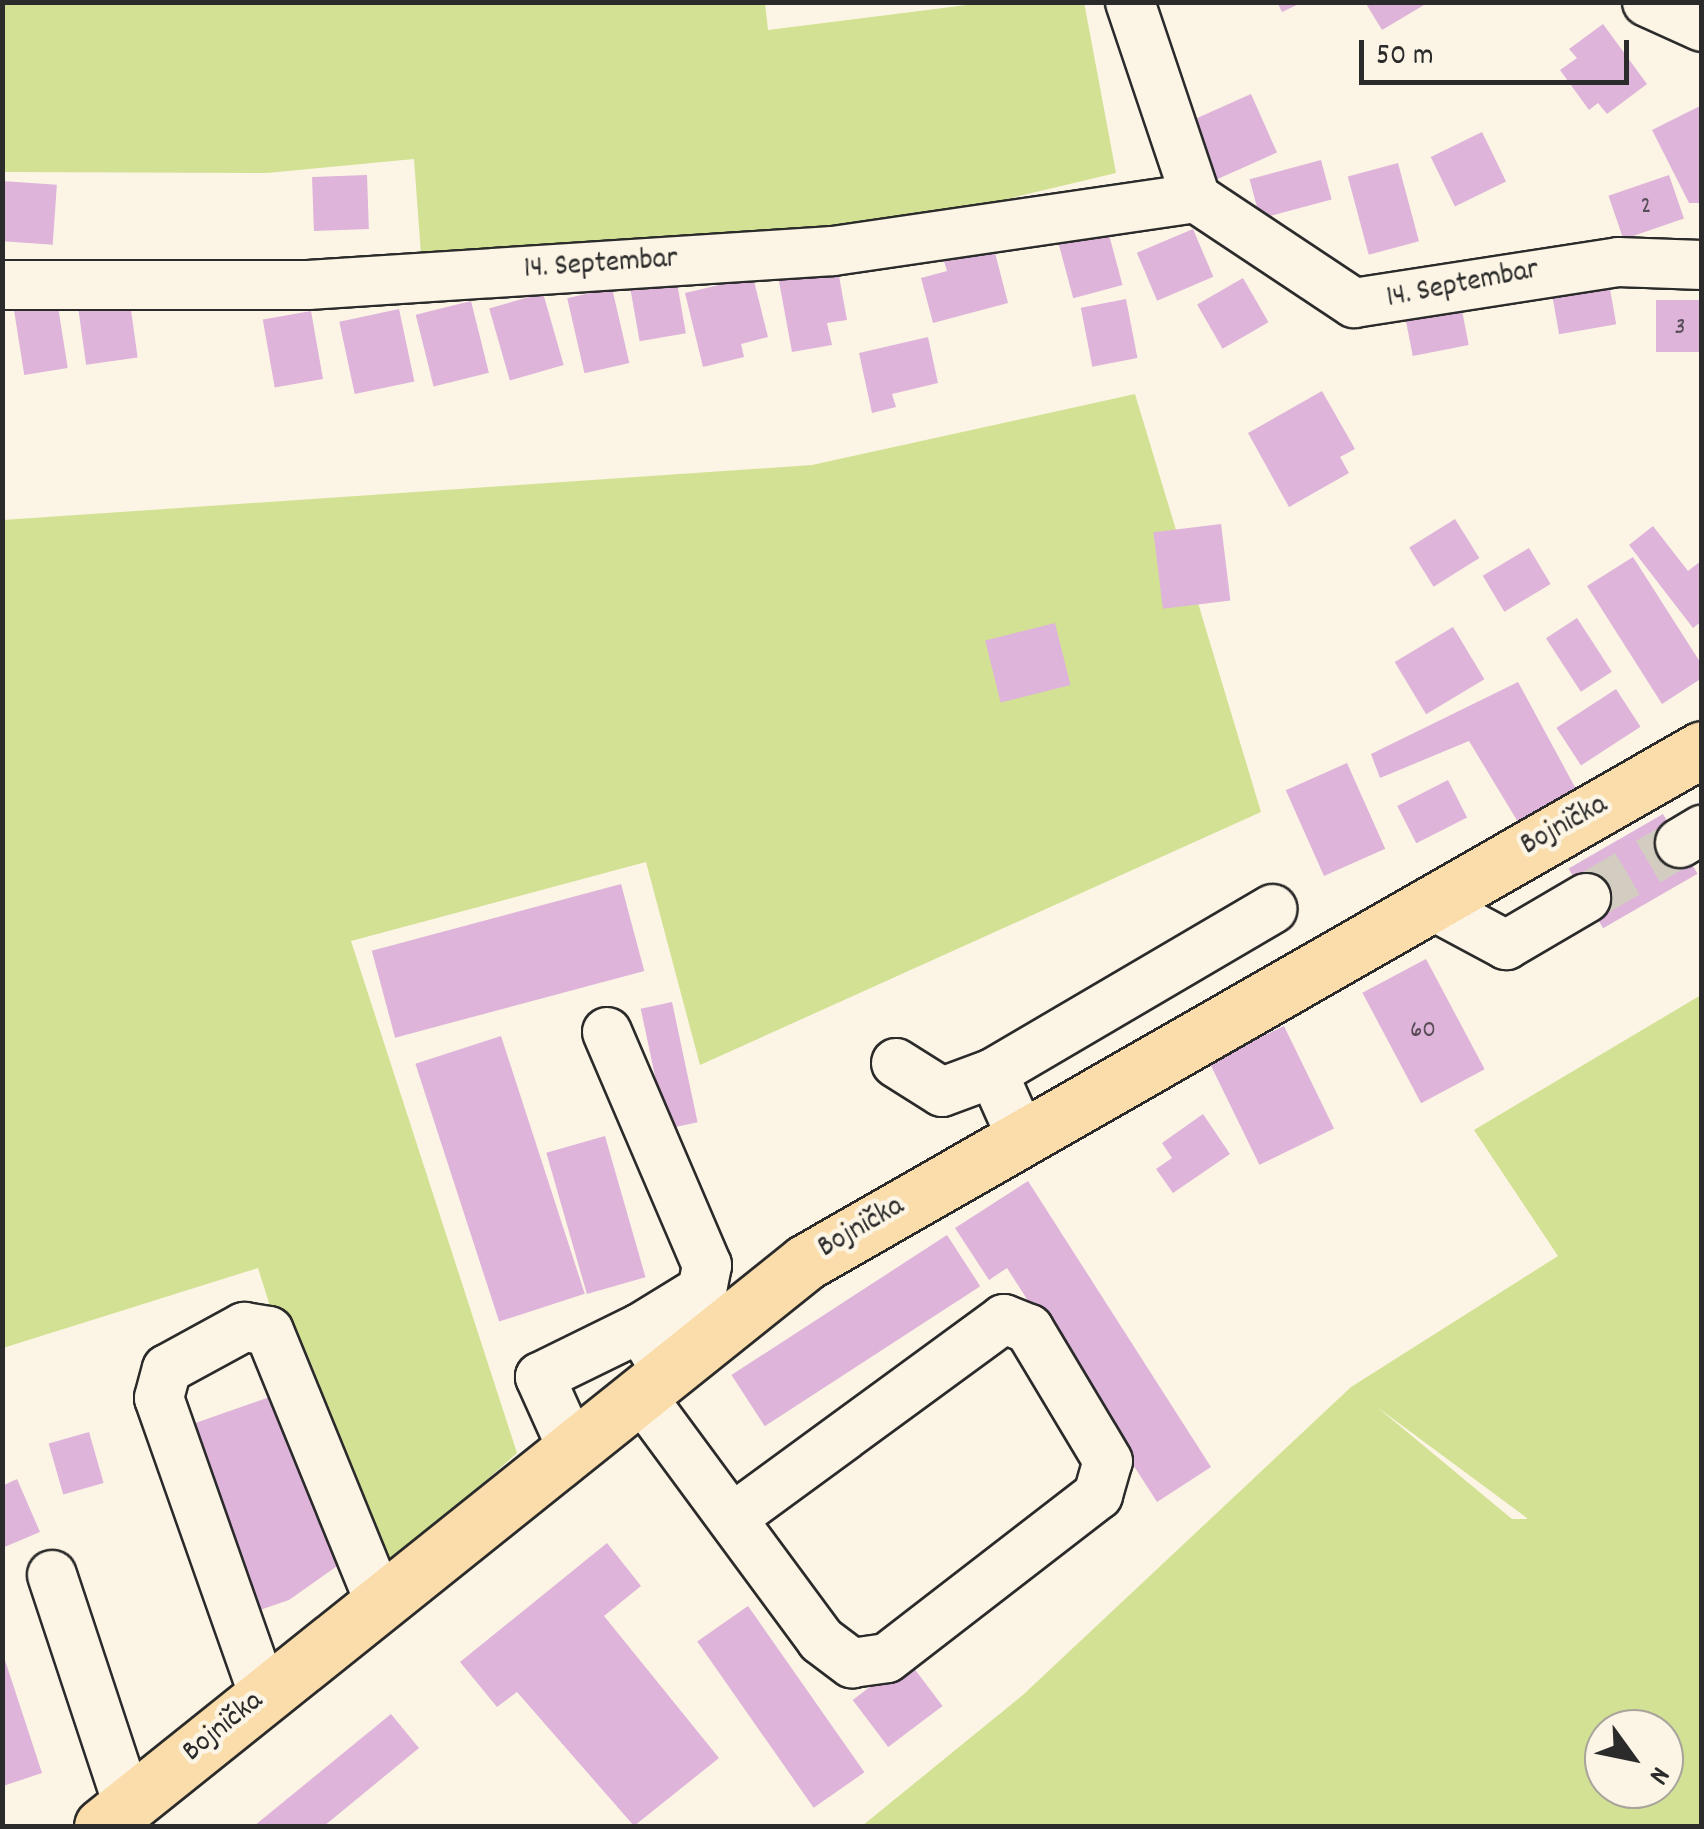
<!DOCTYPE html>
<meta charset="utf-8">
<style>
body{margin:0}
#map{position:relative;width:1704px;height:1829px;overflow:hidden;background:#fcf5e5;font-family:Dekko,sans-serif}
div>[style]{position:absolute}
.green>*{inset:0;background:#d3e194}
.building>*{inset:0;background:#deb4da;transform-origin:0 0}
.minor-tunnel>*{height:48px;margin-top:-24px;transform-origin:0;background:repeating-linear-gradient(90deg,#d2cdc0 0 48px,transparent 0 72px)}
.roads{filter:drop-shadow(2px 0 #2b2b2b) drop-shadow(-2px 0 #2b2b2b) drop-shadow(0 2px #2b2b2b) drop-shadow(0 -2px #2b2b2b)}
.minor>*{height:48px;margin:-24px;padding:0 24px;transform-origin:24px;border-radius:24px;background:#fcf5e5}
.major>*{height:55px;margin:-27.5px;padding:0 27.5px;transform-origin:27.5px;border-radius:27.5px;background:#faddab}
span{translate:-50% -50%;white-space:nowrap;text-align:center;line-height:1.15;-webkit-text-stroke:9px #fcf5e5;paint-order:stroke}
.number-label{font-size:25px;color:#584d57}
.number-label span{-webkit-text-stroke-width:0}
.street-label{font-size:30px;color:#2b2b2b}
.frame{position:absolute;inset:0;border:5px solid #2b2b2b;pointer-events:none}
.north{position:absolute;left:1584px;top:1709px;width:100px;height:100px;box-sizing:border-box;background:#fcf5e5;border:2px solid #a8a49b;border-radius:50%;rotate:123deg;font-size:28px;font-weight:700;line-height:40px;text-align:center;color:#2b2b2b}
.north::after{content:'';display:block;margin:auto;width:35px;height:45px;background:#2b2b2b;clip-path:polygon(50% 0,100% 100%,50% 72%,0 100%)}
.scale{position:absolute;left:1359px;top:40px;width:270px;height:45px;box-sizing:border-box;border:5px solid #2b2b2b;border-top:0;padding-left:12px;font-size:30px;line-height:35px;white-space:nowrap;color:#2b2b2b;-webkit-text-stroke:8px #fcf5e5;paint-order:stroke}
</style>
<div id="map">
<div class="green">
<i style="clip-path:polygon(765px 2px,768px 30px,983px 3px,1084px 2px,1116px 173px,852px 236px,421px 255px,414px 159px,267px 173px,3px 172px,3px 3px)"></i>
<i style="clip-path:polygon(1135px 394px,1261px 812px,700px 1065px,646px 862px,351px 941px,517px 1453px,360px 1593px,258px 1268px,3px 1348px,3px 520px,812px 465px)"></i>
<i style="clip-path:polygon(evenodd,1701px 995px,1701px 1826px,862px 1826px,1024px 1694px,1351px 1387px,1558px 1256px,1474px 1130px,1701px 995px,1377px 1407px,1527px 1518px,1527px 1519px,1512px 1519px,1377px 1407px,1701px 995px,1664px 1729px,1664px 1789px,1604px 1789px,1604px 1729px,1664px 1729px)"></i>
</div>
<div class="building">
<i style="clip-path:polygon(1277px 2px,1303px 2px,1282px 12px)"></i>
<i style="clip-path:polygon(1365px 2px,1429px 2px,1382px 30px)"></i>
<i style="clip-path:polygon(1603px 24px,1647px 84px,1607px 114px,1598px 103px,1589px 110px,1560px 70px,1577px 58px,1569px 49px)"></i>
<i style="left:1251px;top:94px;width:64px;height:73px;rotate:66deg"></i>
<i style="clip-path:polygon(1702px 105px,1702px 203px,1689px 203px,1652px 130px)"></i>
<i style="left:1482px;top:132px;width:55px;height:57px;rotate:64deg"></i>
<i style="left:1321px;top:160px;width:41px;height:74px;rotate:75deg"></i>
<i style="left:1398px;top:163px;width:81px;height:52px;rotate:75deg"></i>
<i style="left:367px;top:175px;width:54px;height:55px;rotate:88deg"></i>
<i style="left:1669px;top:175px;width:46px;height:64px;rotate:71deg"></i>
<i style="left:2px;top:181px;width:55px;height:60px;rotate:4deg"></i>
<i style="left:1193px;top:229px;width:52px;height:61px;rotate:67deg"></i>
<i style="left:1108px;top:231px;width:56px;height:51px;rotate:75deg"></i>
<i style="clip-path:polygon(993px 245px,1008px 303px,933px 323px,921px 278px,947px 271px,943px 258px)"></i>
<i style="clip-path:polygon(837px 265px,847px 320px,827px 323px,832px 345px,792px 352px,778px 276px)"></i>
<i style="left:1607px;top:272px;width:53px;height:58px;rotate:80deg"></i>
<i style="left:676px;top:277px;width:57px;height:47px;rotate:80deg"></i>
<i style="clip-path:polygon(753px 277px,768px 337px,741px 344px,744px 357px,703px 367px,685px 293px)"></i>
<i style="left:1243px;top:278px;width:51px;height:53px;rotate:60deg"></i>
<i style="left:612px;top:288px;width:77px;height:46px;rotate:77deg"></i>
<i style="left:543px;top:293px;width:75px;height:56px;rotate:74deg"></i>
<i style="left:56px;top:294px;width:75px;height:44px;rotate:81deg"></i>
<i style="left:1459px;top:295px;width:51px;height:57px;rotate:79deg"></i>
<i style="left:129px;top:296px;width:62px;height:52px;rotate:82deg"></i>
<i style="left:1126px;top:299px;width:60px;height:46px;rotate:79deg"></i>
<i style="left:1702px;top:300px;width:52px;height:46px;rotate:90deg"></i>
<i style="left:471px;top:301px;width:74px;height:57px;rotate:76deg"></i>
<i style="left:399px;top:309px;width:74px;height:61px;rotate:78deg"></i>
<i style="left:311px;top:311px;width:69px;height:49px;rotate:80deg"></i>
<i style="clip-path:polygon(928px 337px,938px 383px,892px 394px,896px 407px,872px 413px,859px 353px)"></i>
<i style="clip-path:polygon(1322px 391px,1355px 449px,1340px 457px,1349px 473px,1289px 507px,1248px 433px)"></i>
<i style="left:1455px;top:519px;width:46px;height:54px;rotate:58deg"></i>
<i style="left:1221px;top:524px;width:77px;height:68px;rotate:83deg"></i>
<i style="clip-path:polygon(1653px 526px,1688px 571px,1702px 560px,1702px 621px,1693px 628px,1629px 545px)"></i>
<i style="left:1529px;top:548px;width:42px;height:54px;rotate:59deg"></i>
<i style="clip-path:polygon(1633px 557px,1702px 665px,1702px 678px,1662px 704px,1587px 586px)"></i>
<i style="left:1577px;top:618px;width:64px;height:37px;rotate:57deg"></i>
<i style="left:1055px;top:623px;width:64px;height:72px;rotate:76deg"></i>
<i style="left:1453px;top:627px;width:61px;height:68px;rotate:59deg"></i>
<i style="clip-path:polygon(1518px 682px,1576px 789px,1521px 827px,1469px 741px,1380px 778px,1371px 754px)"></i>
<i style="left:1616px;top:689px;width:45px;height:71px;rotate:57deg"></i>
<i style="left:1347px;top:763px;width:94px;height:67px;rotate:66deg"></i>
<i style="left:1448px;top:780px;width:42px;height:57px;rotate:63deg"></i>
<i style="left:1663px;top:814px;width:69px;height:109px;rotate:60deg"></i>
<i style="left:621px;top:884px;width:90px;height:258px;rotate:75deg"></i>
<i style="left:1426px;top:959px;width:125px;height:72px;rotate:62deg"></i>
<i style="left:672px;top:1002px;width:123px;height:32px;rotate:78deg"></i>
<i style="left:1284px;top:1026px;width:114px;height:83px;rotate:64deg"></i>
<i style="left:501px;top:1036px;width:271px;height:90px;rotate:72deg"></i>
<i style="clip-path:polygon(1203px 1114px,1230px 1154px,1173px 1193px,1156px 1169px,1172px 1158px,1162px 1143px)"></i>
<i style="left:605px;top:1136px;width:147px;height:61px;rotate:74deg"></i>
<i style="clip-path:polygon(1028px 1181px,1211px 1467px,1157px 1502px,1007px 1268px,989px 1280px,955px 1228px)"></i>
<i style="left:947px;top:1235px;width:61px;height:257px;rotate:57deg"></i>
<i style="clip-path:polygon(281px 1393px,340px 1564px,289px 1600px,248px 1614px,184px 1427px)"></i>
<i style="left:89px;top:1432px;width:53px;height:42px;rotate:74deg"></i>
<i style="clip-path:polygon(17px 1479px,40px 1532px,2px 1548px,2px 1486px)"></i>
<i style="clip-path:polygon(607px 1543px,641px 1586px,604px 1616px,719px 1758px,634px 1826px,517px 1692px,497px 1707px,460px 1662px)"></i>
<i style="left:748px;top:1606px;width:203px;height:62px;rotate:55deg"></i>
<i style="clip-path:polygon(3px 1654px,42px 1773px,3px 1786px)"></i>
<i style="left:907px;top:1659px;width:59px;height:68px;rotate:53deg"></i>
<i style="clip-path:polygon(391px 1714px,419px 1748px,324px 1826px,254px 1826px)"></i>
</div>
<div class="minor-tunnel">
<i style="left:1586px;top:898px;width:109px;rotate:-30.3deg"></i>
</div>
<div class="roads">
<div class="minor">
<i style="left:1130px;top:2px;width:207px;rotate:71.4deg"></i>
<i style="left:1647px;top:2px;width:60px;rotate:24.4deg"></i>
<i style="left:2px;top:285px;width:306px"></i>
<i style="left:308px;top:285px;width:526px;rotate:-3.71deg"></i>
<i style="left:833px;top:251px;width:367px;rotate:-8.3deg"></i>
<i style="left:1196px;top:198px;width:190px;rotate:33.6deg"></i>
<i style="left:1354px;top:303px;width:267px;rotate:-8.8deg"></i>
<i style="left:1618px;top:262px;width:84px;rotate:2deg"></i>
<i style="left:1680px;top:843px;width:26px;rotate:-31deg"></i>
<i style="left:1428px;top:903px;width:89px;rotate:28.3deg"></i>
<i style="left:1506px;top:945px;width:93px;rotate:-30.4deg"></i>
<i style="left:607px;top:1032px;width:254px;rotate:66.8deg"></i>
<i style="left:707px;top:1265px;width:25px;rotate:101deg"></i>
<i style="left:702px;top:1290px;width:73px;rotate:148.5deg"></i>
<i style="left:640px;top:1328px;width:52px;rotate:58.5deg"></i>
<i style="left:896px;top:1063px;width:54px;rotate:32.2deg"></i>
<i style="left:942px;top:1092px;width:54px;rotate:-20.4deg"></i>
<i style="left:1021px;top:1136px;width:69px;rotate:-114deg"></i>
<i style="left:993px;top:1073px;width:324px;rotate:-30.4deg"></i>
<i style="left:639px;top:1393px;width:307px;rotate:53.6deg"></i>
<i style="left:821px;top:1640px;width:39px;rotate:37deg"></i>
<i style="left:852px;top:1663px;width:35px;rotate:-8deg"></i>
<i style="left:887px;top:1658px;width:267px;rotate:-37.7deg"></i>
<i style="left:1098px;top:1495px;width:35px;rotate:-74deg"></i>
<i style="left:1108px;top:1461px;width:154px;rotate:-120.9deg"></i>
<i style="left:1029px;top:1329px;width:27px;rotate:-158deg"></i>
<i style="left:1004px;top:1319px;width:337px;rotate:143.8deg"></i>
<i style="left:572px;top:1448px;width:78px;rotate:-114.3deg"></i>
<i style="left:540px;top:1377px;width:111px;rotate:-26.1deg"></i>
<i style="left:52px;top:1575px;width:242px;rotate:71.7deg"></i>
<i style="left:264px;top:1696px;width:316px;rotate:-109.4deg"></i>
<i style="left:159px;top:1398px;width:30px;rotate:-75deg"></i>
<i style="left:167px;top:1369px;width:88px;rotate:-28.6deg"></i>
<i style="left:244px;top:1327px;width:25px;rotate:9deg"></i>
<i style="left:269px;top:1331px;width:294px;rotate:67.8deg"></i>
</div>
<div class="major">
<i style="left:102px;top:1826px;width:902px;rotate:-38.7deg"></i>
<i style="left:806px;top:1262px;width:1032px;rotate:-29.79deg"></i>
</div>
</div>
<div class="number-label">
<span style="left:1646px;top:207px">2</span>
<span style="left:1680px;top:328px">3</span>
<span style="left:1423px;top:1031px">60</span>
</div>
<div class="street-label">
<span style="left:601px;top:266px;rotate:-4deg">14. Septembar</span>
<span style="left:1463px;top:286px;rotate:-11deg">14. Septembar</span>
<span style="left:1565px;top:827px;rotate:-29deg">Bojnička</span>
<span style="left:862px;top:1229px;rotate:-30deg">Bojnička</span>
<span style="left:224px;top:1728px;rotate:-39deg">Bojnička</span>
</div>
<div class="frame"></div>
<div class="north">N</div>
<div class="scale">50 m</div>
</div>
